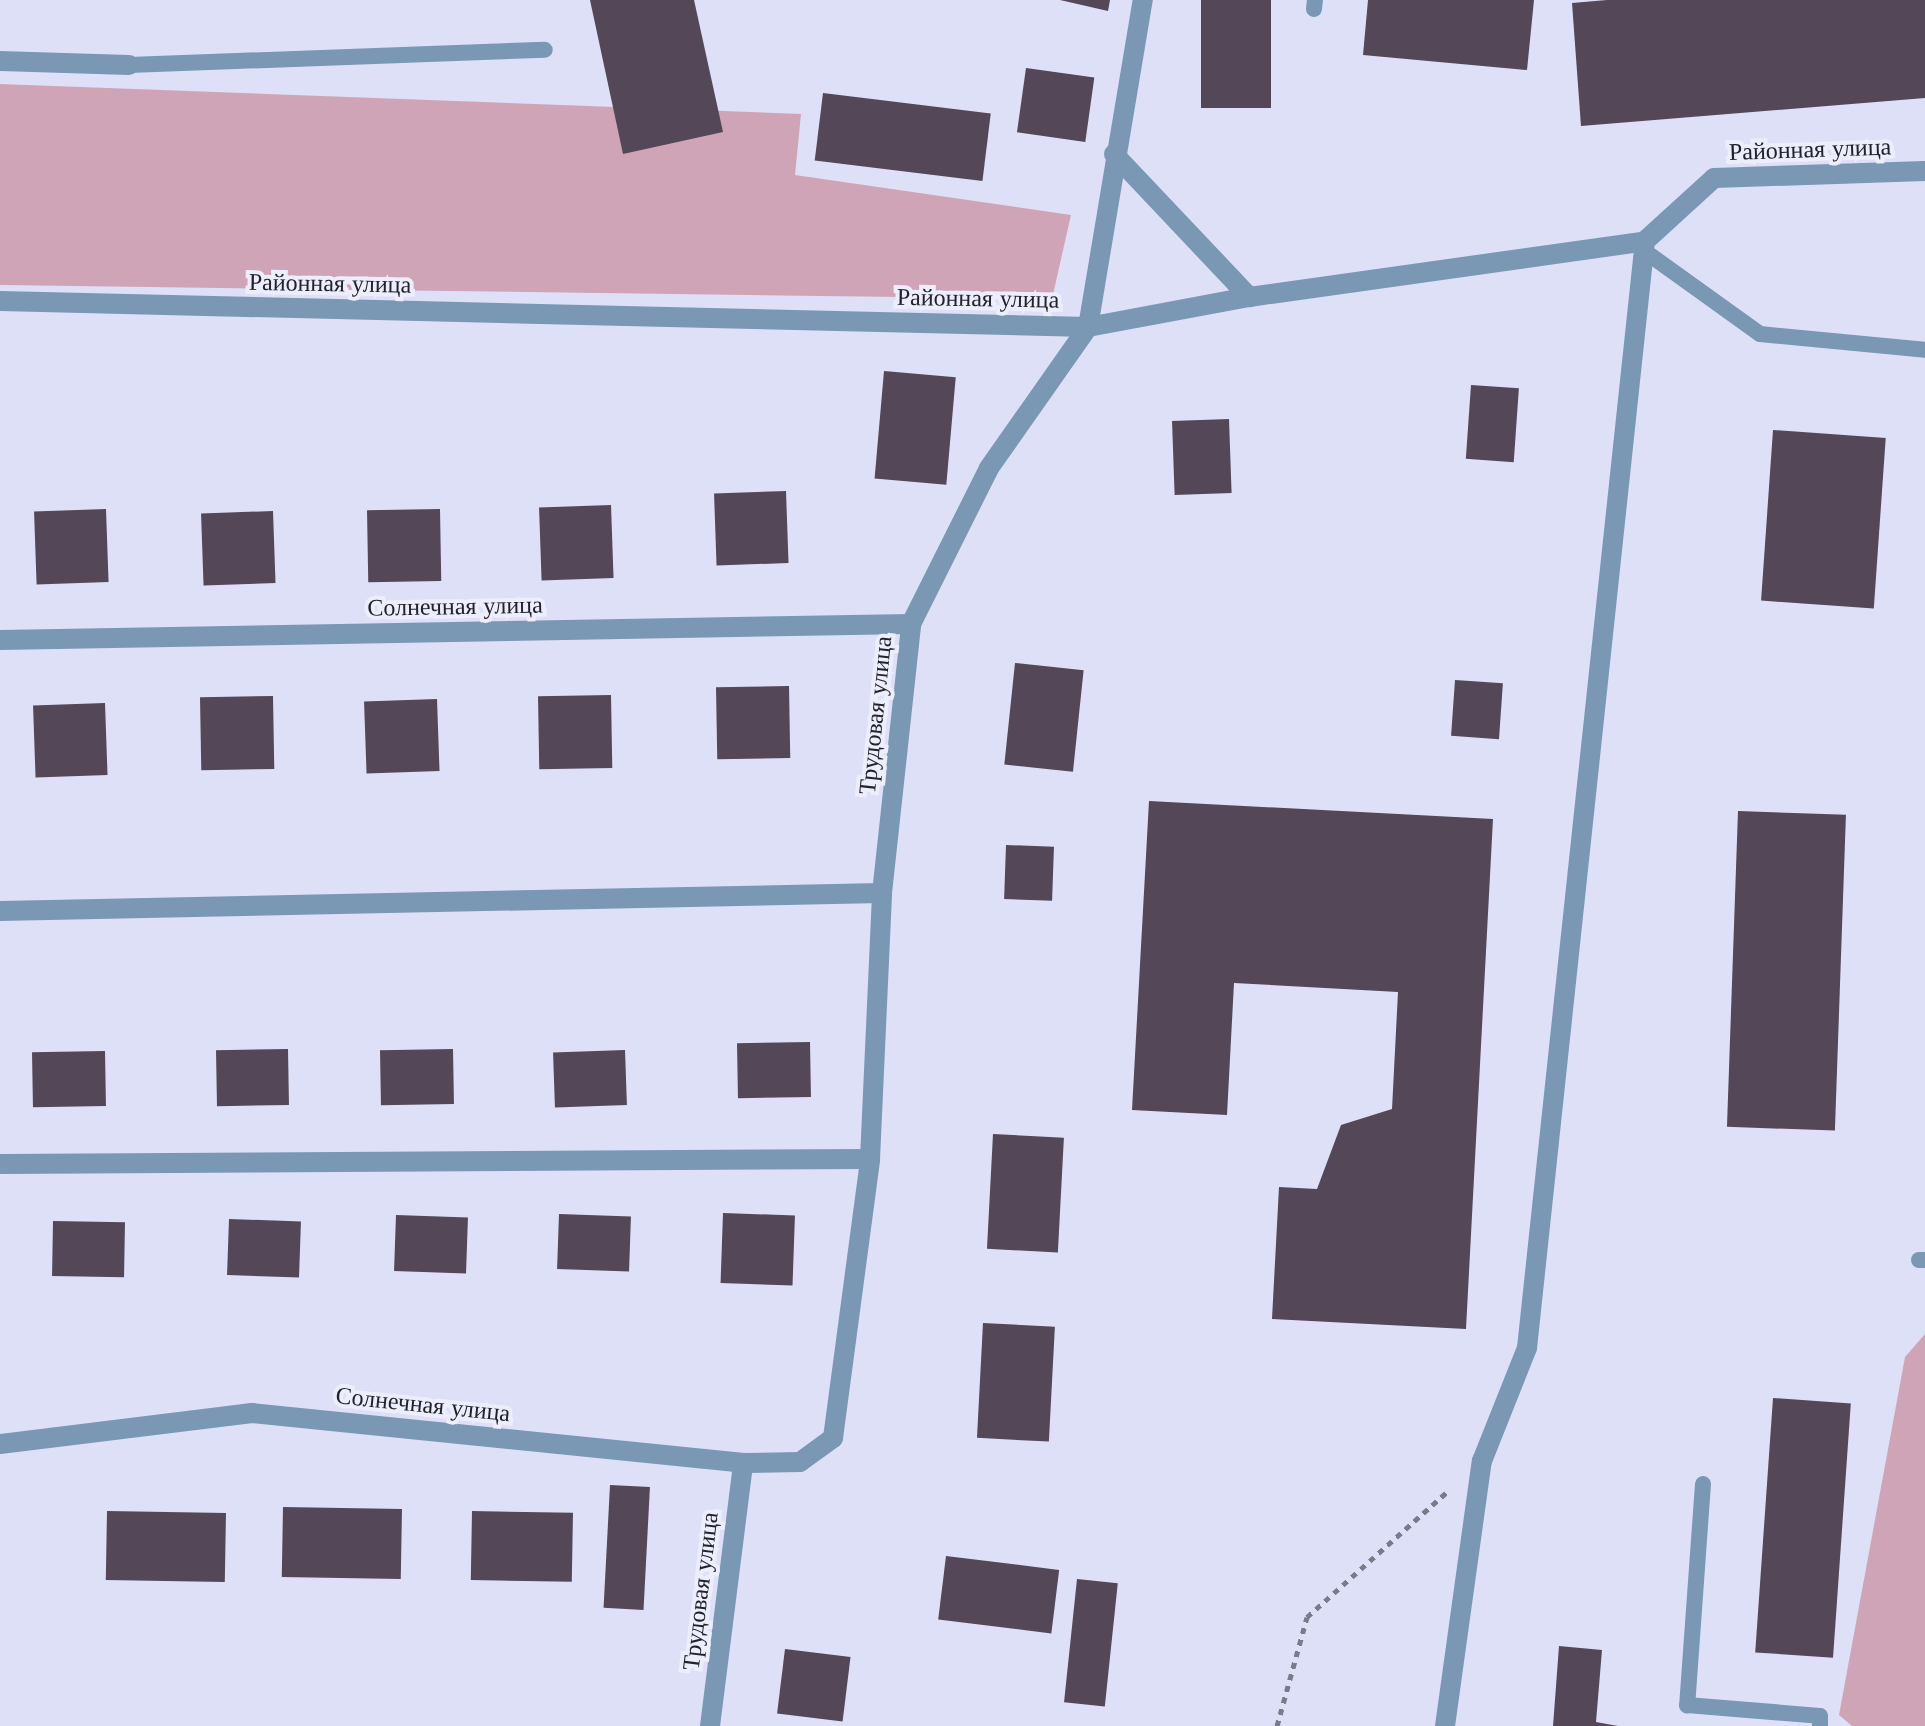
<!DOCTYPE html>
<meta charset="utf-8">
<style>
body{margin:0}
#map{position:relative;width:1925px;height:1726px;overflow:hidden;background:#dee0f8;font-family:"Libre Baskerville",serif}
div>[style]{position:absolute}
.forest>*{inset:0;background:#d0a4b7}
.building>*{inset:0;background:#534758;transform-origin:0 0}
.path>*{height:5px;margin-top:-2.5px;transform-origin:0;background:repeating-linear-gradient(90deg,#797a8a 0 6px,transparent 0 12px)}
.service>*{height:16px;margin:-8px;padding:0 8px;transform-origin:8px;border-radius:8px;background:#7a98b3}
.minor>*{height:20px;margin:-10px;padding:0 10px;transform-origin:10px;border-radius:10px;background:#7a98b3}
span{translate:-50% -50%;white-space:nowrap;text-align:center;line-height:1.15;-webkit-text-stroke:8px #eceefc;paint-order:stroke}
.street-label{font-size:24px;color:#21222b}
</style>
<div id="map">
<div class="forest">
<i style="clip-path:polygon(0 84px,801px 114px,795px 175px,1071px 215px,1052px 299px,0 285px)"></i>
<i style="clip-path:polygon(1925px 1334px,1925px 1726px,1852px 1726px,1839px 1715px,1905px 1357px)"></i>
</div>
<div class="building">
<i style="clip-path:polygon(590px 0,694px 0,723px 132px,623px 154px)"></i>
<i style="clip-path:polygon(1060px 0,1110px 0,1108px 11px)"></i>
<i style="left:1201px;top:0;width:70px;height:108px"></i>
<i style="clip-path:polygon(1368px 0,1534px 0,1527px 70px,1363px 55px)"></i>
<i style="clip-path:polygon(1607px 0,1925px 0,1925px 98px,1581px 126px,1572px 3px)"></i>
<i style="left:1026px;top:68px;width:69px;height:65px;rotate:8deg"></i>
<i style="left:823px;top:93px;width:169px;height:68px;rotate:7deg"></i>
<i style="left:884px;top:371px;width:72px;height:108px;rotate:5deg"></i>
<i style="left:1471px;top:385px;width:48px;height:74px;rotate:4deg"></i>
<i style="left:1229px;top:419px;width:74px;height:57px;rotate:88deg"></i>
<i style="left:1773px;top:430px;width:113px;height:171px;rotate:4deg"></i>
<i style="left:786px;top:491px;width:72px;height:72px;rotate:88deg"></i>
<i style="left:611px;top:505px;width:73px;height:72px;rotate:88deg"></i>
<i style="left:106px;top:509px;width:73px;height:72px;rotate:88deg"></i>
<i style="left:440px;top:509px;width:72px;height:73px;rotate:89deg"></i>
<i style="left:273px;top:511px;width:72px;height:72px;rotate:88deg"></i>
<i style="left:1015px;top:663px;width:69px;height:102px;rotate:6deg"></i>
<i style="left:1455px;top:680px;width:48px;height:56px;rotate:4deg"></i>
<i style="left:789px;top:686px;width:72px;height:73px;rotate:89deg"></i>
<i style="left:611px;top:695px;width:73px;height:73px;rotate:89deg"></i>
<i style="left:273px;top:696px;width:73px;height:73px;rotate:89deg"></i>
<i style="left:437px;top:699px;width:72px;height:73px;rotate:88deg"></i>
<i style="left:105px;top:703px;width:72px;height:72px;rotate:88deg"></i>
<i style="clip-path:polygon(1149px 801px,1493px 819px,1466px 1329px,1272px 1319px,1279px 1187px,1317px 1189px,1341px 1125px,1392px 1109px,1398px 992px,1234px 983px,1227px 1115px,1132px 1110px)"></i>
<i style="left:1738px;top:811px;width:108px;height:316px;rotate:2deg"></i>
<i style="left:1006px;top:845px;width:48px;height:54px;rotate:2deg"></i>
<i style="left:810px;top:1042px;width:55px;height:73px;rotate:89deg"></i>
<i style="left:288px;top:1049px;width:56px;height:72px;rotate:89deg"></i>
<i style="left:453px;top:1049px;width:55px;height:73px;rotate:89deg"></i>
<i style="left:625px;top:1050px;width:55px;height:72px;rotate:88deg"></i>
<i style="left:105px;top:1051px;width:55px;height:73px;rotate:89deg"></i>
<i style="left:993px;top:1134px;width:71px;height:115px;rotate:3deg"></i>
<i style="left:723px;top:1213px;width:72px;height:70px;rotate:2deg"></i>
<i style="left:559px;top:1214px;width:72px;height:55px;rotate:2deg"></i>
<i style="left:396px;top:1215px;width:72px;height:56px;rotate:2deg"></i>
<i style="left:229px;top:1219px;width:72px;height:56px;rotate:2deg"></i>
<i style="left:53px;top:1221px;width:72px;height:55px;rotate:1deg"></i>
<i style="left:983px;top:1323px;width:72px;height:115px;rotate:3deg"></i>
<i style="left:1773px;top:1398px;width:78px;height:255px;rotate:4deg"></i>
<i style="left:610px;top:1485px;width:40px;height:123px;rotate:3deg"></i>
<i style="left:283px;top:1507px;width:119px;height:70px;rotate:1deg"></i>
<i style="left:107px;top:1511px;width:119px;height:69px;rotate:1deg"></i>
<i style="left:472px;top:1511px;width:101px;height:69px;rotate:1deg"></i>
<i style="left:946px;top:1556px;width:114px;height:64px;rotate:7deg"></i>
<i style="left:1077px;top:1579px;width:41px;height:124px;rotate:6deg"></i>
<i style="clip-path:polygon(1559px 1646px,1602px 1650px,1596px 1722px,1618px 1726px,1553px 1726px)"></i>
<i style="left:785px;top:1649px;width:66px;height:65px;rotate:7deg"></i>
</div>
<div class="path">
<i style="left:1277px;top:1726px;width:113px;rotate:-74.6deg"></i>
<i style="left:1307px;top:1617px;width:189px;rotate:-41.8deg"></i>
</div>
<div class="service">
<i style="left:1314px;top:9px;width:9px;rotate:-84deg"></i>
<i style="left:129px;top:65px;width:416px;rotate:-2.1deg"></i>
<i style="left:1643px;top:250px;width:144px;rotate:35.7deg"></i>
<i style="left:1760px;top:334px;width:166px;rotate:5.5deg"></i>
<i style="left:1919px;top:1260px;width:6px"></i>
<i style="left:1703px;top:1484px;width:222px;rotate:94.1deg"></i>
<i style="left:1687px;top:1705px;width:133px;rotate:4.7deg"></i>
<i style="left:1820px;top:1716px;width:10px;rotate:90deg"></i>
</div>
<div class="minor">
<i style="left:0;top:61px;width:129px;rotate:1.8deg"></i>
<i style="left:1114px;top:154px;width:197px;rotate:46.6deg"></i>
<i style="left:0;top:301px;width:1088px;rotate:1.37deg"></i>
<i style="left:1088px;top:327px;width:164px;rotate:-10.6deg"></i>
<i style="left:1249px;top:297px;width:400px;rotate:-8deg"></i>
<i style="left:1645px;top:241px;width:93px;rotate:-42.4deg"></i>
<i style="left:1714px;top:178px;width:211px;rotate:-1.9deg"></i>
<i style="left:0;top:640px;width:911px;rotate:-1.01deg"></i>
<i style="left:0;top:911px;width:882px;rotate:-1.17deg"></i>
<i style="left:0;top:1164px;width:870px;rotate:-0.33deg"></i>
<i style="left:0;top:1444px;width:254px;rotate:-7deg"></i>
<i style="left:252px;top:1413px;width:494px;rotate:5.8deg"></i>
<i style="left:743px;top:1463px;width:57px;rotate:-1deg"></i>
<i style="left:800px;top:1462px;width:41px;rotate:-36deg"></i>
<i style="left:833px;top:1438px;width:281px;rotate:-82.4deg"></i>
<i style="left:870px;top:1159px;width:266px;rotate:-87.4deg"></i>
<i style="left:882px;top:893px;width:271px;rotate:-83.8deg"></i>
<i style="left:911px;top:624px;width:174px;rotate:-63.4deg"></i>
<i style="left:989px;top:468px;width:172px;rotate:-54.9deg"></i>
<i style="left:1088px;top:327px;width:332px;rotate:-80.5deg"></i>
<i style="left:710px;top:1726px;width:265px;rotate:-82.8deg"></i>
<i style="left:1445px;top:1726px;width:268px;rotate:-82.1deg"></i>
<i style="left:1482px;top:1461px;width:122px;rotate:-68.3deg"></i>
<i style="left:1527px;top:1348px;width:1113px;rotate:-83.92deg"></i>
</div>
<div class="street-label">
<span style="left:1810px;top:149px;rotate:-2deg">Районная улица</span>
<span style="left:330px;top:283px;rotate:1deg">Районная улица</span>
<span style="left:978px;top:298px;rotate:1deg">Районная улица</span>
<span style="left:455px;top:606px;rotate:-1deg">Солнечная улица</span>
<span style="left:875px;top:715px;rotate:-84deg">Трудовая улица</span>
<span style="left:423px;top:1404px;rotate:6deg">Солнечная улица</span>
<span style="left:700px;top:1591px;rotate:-83deg">Трудовая улица</span>
</div>
</div>
